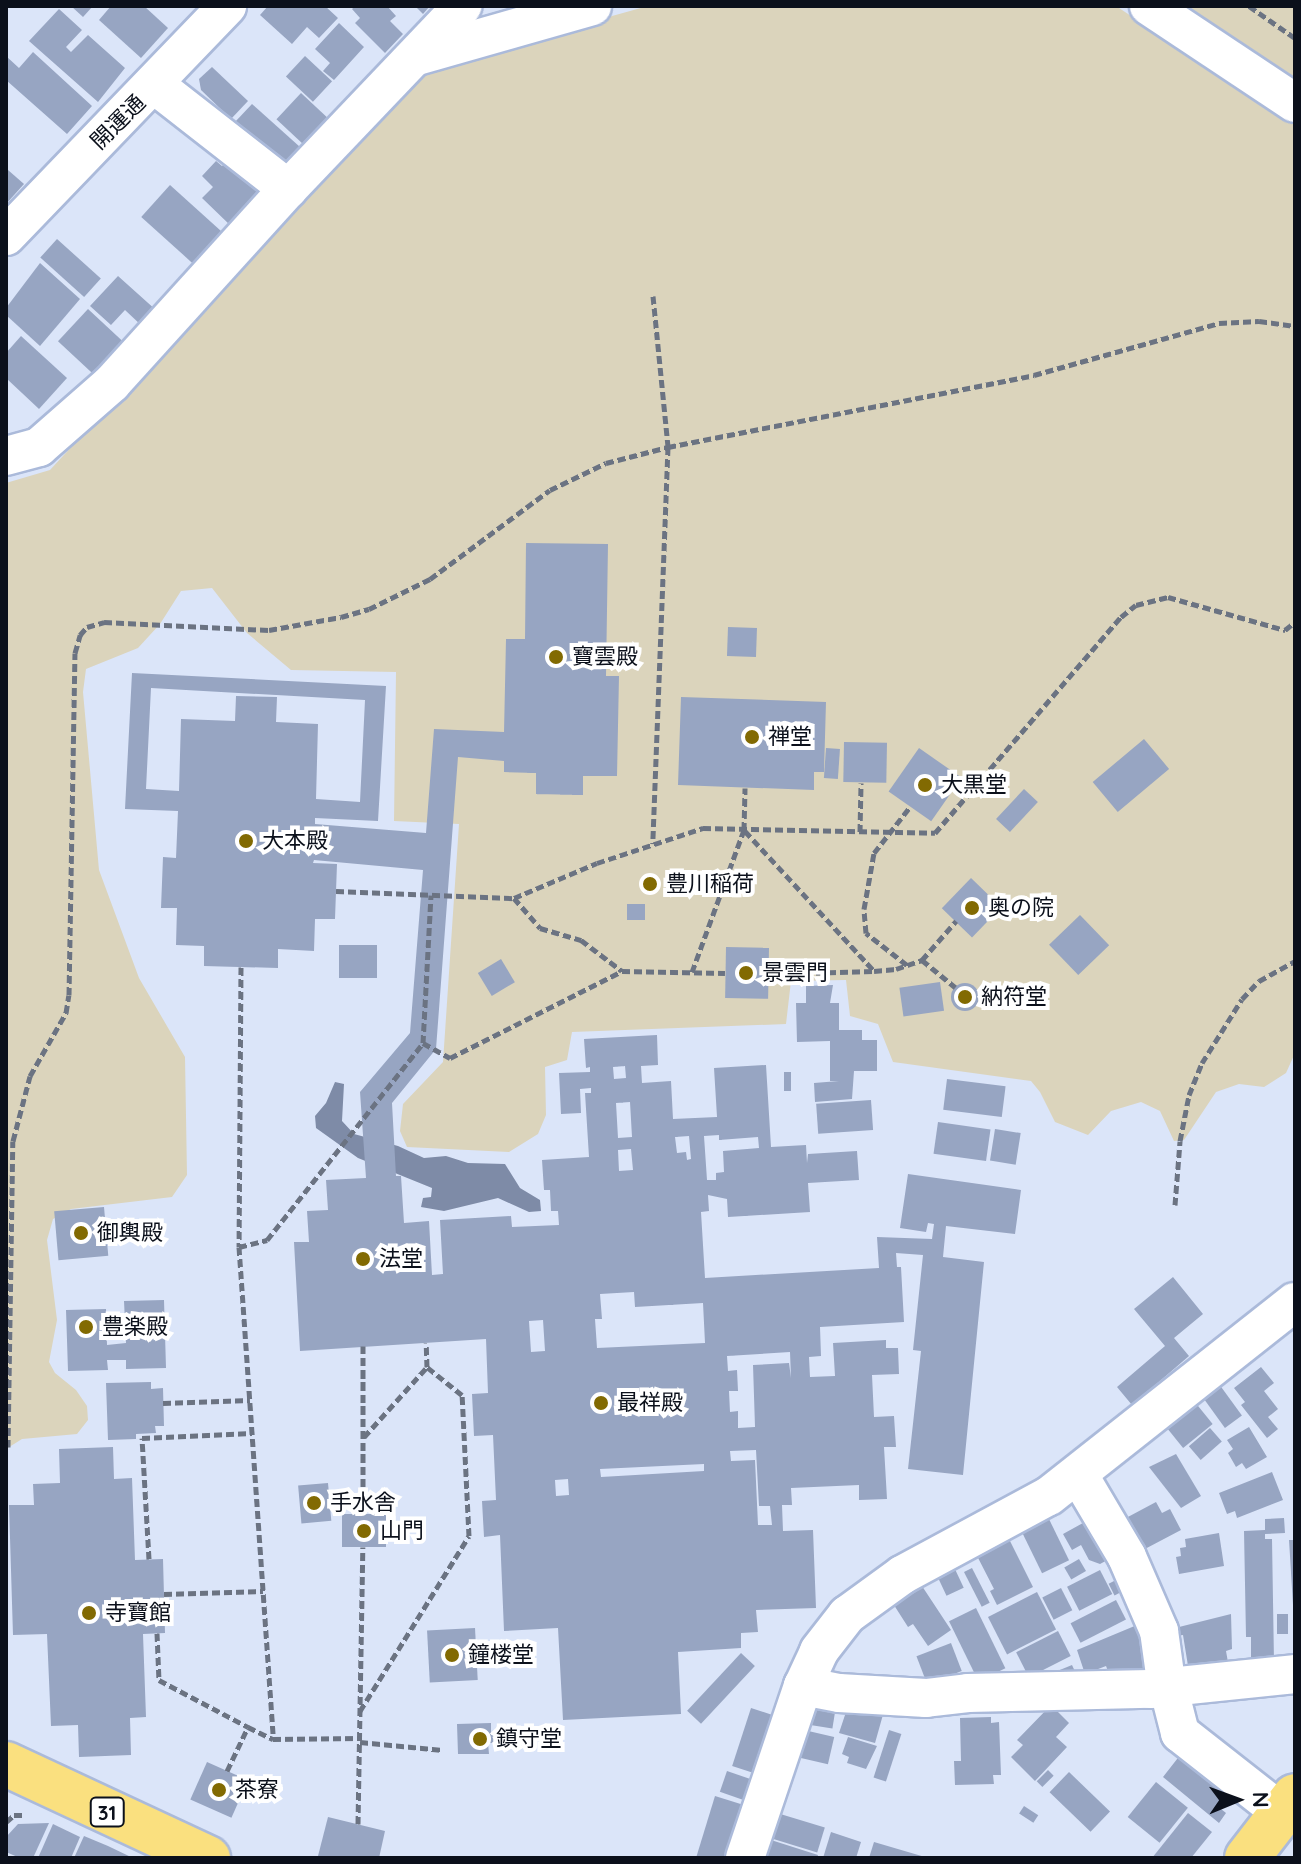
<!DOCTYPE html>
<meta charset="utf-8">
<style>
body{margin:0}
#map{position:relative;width:1301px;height:1864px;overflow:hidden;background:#dbe5f9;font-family:Quicksand,"Noto Sans JP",sans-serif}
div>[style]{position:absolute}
.green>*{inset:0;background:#dbd4bc}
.water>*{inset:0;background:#7e8ba7}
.building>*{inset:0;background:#97a5c2;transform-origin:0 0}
.round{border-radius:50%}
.path>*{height:5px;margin-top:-2.5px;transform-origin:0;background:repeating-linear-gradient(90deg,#6b7382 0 8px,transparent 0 12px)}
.roads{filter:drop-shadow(2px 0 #abbada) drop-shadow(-2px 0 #abbada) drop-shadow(0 2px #abbada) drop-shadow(0 -2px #abbada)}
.minor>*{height:38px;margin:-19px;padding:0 19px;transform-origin:19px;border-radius:19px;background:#fff}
.major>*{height:44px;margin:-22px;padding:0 22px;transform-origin:22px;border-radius:22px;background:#fae07f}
.dots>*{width:22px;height:22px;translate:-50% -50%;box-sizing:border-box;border:4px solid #fff;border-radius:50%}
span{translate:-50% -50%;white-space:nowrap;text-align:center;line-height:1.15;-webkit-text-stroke:8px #fff;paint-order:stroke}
.shield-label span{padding:2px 6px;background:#fff;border:2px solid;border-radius:6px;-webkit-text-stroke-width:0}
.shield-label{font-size:20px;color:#0b101b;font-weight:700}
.street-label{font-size:22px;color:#0b101b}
.poi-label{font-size:22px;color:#0b101b}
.left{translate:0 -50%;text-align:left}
.frame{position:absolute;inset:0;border:8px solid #0b101b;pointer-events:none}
.north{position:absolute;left:1197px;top:1760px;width:80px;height:80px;-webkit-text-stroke:6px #fff;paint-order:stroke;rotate:89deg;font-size:22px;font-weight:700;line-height:32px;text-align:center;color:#0b101b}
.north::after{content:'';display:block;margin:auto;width:28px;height:36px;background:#0b101b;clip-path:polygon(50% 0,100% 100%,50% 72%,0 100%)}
</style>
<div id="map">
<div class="green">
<i style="clip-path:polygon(648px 6px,1116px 6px,1295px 125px,1295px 1053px,1286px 1073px,1264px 1087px,1239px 1084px,1216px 1092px,1184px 1140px,1174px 1141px,1160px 1111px,1141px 1102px,1111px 1111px,1088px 1135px,1055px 1122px,1040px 1092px,1031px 1081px,893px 1062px,878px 1024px,850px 1016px,846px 980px,791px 981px,786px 1024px,572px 1032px,567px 1060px,545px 1067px,546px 1115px,538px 1134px,509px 1152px,407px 1147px,400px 1131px,403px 1104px,443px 1062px,459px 824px,394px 821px,396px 672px,291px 670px,247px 633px,212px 588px,181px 591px,160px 624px,138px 648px,86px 669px,83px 692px,99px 870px,139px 978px,185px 1057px,187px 1175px,172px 1197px,71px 1209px,53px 1219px,47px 1240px,57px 1320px,49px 1362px,55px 1373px,76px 1390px,87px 1406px,88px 1420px,77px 1434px,22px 1439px,6px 1449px,6px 483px,50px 470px,422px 69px)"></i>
<i style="clip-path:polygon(1180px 6px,1295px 6px,1295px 87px)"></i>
</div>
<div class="water">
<i style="clip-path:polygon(335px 1082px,344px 1084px,342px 1121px,354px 1134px,398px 1146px,424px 1158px,446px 1156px,468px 1163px,505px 1164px,520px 1188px,540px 1200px,541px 1211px,529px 1212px,498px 1198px,444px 1211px,421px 1207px,423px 1198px,431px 1197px,432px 1188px,358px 1158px,316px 1128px,315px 1116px,326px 1103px)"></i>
</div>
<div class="building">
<i style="clip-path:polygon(71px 6px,93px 6px,83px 17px)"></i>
<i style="clip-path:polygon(111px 6px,144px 6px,168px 28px,141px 58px,99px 20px)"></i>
<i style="clip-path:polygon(268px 6px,325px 6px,338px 18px,319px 38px,307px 27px,292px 44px,260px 15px)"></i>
<i style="clip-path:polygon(355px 6px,387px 6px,396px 16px,390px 21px,403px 34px,385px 53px,355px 23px,360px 18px,352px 9px)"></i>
<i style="clip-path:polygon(415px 6px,430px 6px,423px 14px)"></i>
<i style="clip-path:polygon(59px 9px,82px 30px,66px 47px,71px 52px,88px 35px,125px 68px,98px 102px,29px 41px)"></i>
<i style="clip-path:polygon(339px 23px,364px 47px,334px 80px,323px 71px,330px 63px,315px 49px)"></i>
<i style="clip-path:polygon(33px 52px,92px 106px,67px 134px,6px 80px,6px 56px,19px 68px)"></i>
<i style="left:305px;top:56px;width:37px;height:28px;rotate:43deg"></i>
<i style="clip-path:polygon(212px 67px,248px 101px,231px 119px,201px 90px,199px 79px)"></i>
<i style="left:301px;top:93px;width:41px;height:36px;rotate:43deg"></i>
<i style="clip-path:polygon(252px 104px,300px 147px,285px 165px,277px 163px,235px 122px)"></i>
<i style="clip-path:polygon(234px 154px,264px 183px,256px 191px,260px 195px,231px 226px,202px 198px,213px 187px,202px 176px,216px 161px,222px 166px)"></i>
<i style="clip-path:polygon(8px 170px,24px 184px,6px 204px,6px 172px)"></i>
<i style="left:170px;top:185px;width:69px;height:43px;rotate:42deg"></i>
<i style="left:57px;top:239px;width:59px;height:25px;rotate:42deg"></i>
<i style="clip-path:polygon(40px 263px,80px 299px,40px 346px,6px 315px,6px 308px)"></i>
<i style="clip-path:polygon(118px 276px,157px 311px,142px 326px,125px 310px,111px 325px,90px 306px)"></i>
<i style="left:88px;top:309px;width:50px;height:44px;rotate:43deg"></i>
<i style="clip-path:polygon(21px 336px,67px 378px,39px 409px,6px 378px,6px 353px)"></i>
<i style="clip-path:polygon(evenodd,526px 543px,608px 544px,606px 676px,619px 676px,617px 776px,583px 776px,583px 795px,536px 794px,536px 773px,504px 772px,504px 761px,458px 757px,436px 1049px,392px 1103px,396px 1176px,401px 1176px,404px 1223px,429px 1221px,432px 1275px,443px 1274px,440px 1220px,511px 1216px,512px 1227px,559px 1225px,558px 1211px,551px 1211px,550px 1190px,544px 1190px,542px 1160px,589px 1157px,585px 1093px,591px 1093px,591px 1088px,580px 1089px,581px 1113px,561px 1114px,559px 1073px,590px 1072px,590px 1067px,586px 1068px,584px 1039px,657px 1035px,658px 1065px,641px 1066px,642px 1083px,671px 1081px,673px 1119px,717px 1117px,714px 1068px,766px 1065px,771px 1147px,806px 1145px,807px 1163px,808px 1154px,857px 1151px,859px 1180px,808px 1183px,810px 1212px,728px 1217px,727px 1199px,708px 1195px,709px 1211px,701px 1212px,705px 1278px,879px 1268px,877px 1237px,932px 1239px,934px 1224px,928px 1223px,926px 1232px,900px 1228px,908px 1174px,1021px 1190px,1015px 1234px,946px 1226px,943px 1257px,984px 1262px,963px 1475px,908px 1469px,921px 1351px,913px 1350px,923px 1255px,896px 1253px,897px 1267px,901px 1267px,904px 1322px,820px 1327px,821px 1356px,809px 1357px,810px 1377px,835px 1376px,833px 1343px,886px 1340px,886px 1348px,898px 1348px,899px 1374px,872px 1375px,874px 1417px,894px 1416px,896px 1447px,884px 1447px,887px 1499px,859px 1500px,859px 1485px,791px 1488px,792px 1505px,782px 1505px,783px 1531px,813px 1530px,816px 1608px,756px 1610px,758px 1632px,741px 1633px,741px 1648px,678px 1652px,681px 1714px,563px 1720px,558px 1628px,504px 1631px,500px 1535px,484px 1537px,482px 1501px,496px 1500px,493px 1435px,474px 1436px,472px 1394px,488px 1393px,486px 1339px,300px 1351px,294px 1242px,309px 1242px,307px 1211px,328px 1210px,326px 1180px,366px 1178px,360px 1092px,410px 1033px,423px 870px,314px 860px,313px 863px,337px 864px,335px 919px,315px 919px,314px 951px,278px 949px,278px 968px,204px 966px,204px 946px,176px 945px,177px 908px,161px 908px,163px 857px,176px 858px,178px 811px,125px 809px,132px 673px,386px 686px,378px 821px,315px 818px,315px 824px,426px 833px,434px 729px,504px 732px,506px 639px,525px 639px,526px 543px,151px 688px,365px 700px,360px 802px,316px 799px,318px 724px,276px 722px,277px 697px,236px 696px,235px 721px,181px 719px,179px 791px,146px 789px,151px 688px,526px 543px,625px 1066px,626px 1078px,614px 1079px,613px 1067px,625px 1066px,526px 543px,630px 1102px,632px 1137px,618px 1138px,616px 1103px,630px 1102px,526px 543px,719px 1135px,719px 1140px,758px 1137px,759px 1148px,723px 1151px,724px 1172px,716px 1173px,716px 1180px,707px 1180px,704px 1136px,719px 1135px,526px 543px,689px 1136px,691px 1159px,687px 1160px,686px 1152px,677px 1153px,675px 1137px,689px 1136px,526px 543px,631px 1149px,633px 1170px,619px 1171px,618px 1150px,631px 1149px,526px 543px,634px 1292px,635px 1307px,703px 1303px,705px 1343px,597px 1348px,595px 1319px,602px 1319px,600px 1294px,634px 1292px,526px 543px,543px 1320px,545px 1351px,531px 1352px,529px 1321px,543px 1320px,526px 543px,790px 1352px,791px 1378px,789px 1363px,753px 1365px,755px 1427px,738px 1428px,738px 1411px,730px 1412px,729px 1391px,738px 1391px,737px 1370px,728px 1371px,727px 1356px,790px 1352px,526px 543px,756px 1450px,759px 1506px,770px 1506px,772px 1525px,758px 1525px,755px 1460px,731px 1461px,730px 1451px,756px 1450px,526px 543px,704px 1464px,704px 1471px,601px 1477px,600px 1469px,704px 1464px,526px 543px,568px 1479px,569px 1495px,556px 1496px,555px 1480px,568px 1479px)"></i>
<i style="left:728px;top:627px;width:29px;height:29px;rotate:2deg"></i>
<i style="clip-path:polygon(681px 697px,826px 702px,824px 772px,814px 772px,814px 790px,678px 785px)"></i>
<i style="left:1144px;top:739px;width:39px;height:67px;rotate:50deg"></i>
<i style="left:844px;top:742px;width:43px;height:40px;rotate:1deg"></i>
<i style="left:826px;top:748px;width:14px;height:30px;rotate:4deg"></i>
<i style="left:919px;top:748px;width:52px;height:53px;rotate:35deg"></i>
<i style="left:1024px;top:789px;width:19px;height:41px;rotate:43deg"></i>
<i style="left:971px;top:878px;width:42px;height:42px;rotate:44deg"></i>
<i style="left:627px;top:904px;width:18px;height:16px"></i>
<i style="left:1080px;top:915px;width:42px;height:43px;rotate:46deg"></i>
<i style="left:339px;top:945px;width:38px;height:33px"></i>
<i style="left:726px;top:947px;width:43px;height:51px;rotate:1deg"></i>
<i style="left:501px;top:959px;width:27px;height:27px;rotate:59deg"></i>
<i style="left:940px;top:982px;width:29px;height:41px;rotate:82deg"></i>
<i class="round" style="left:951px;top:983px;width:28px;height:28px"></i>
<i style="clip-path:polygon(833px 985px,830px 1003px,839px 1003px,839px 1030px,862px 1030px,862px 1040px,877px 1040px,877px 1071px,854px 1071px,852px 1099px,815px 1102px,814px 1083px,839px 1081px,830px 1081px,830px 1041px,797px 1042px,796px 1003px,806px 1003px,806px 986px)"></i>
<i style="left:784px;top:1072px;width:7px;height:19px"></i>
<i style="left:947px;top:1079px;width:59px;height:31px;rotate:7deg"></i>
<i style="left:871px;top:1100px;width:30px;height:55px;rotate:86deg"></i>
<i style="left:938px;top:1122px;width:53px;height:32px;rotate:8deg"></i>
<i style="left:995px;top:1129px;width:26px;height:32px;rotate:9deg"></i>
<i style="left:104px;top:1207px;width:49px;height:50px;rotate:85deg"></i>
<i style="clip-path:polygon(1173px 1277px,1203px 1314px,1174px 1338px,1189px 1356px,1132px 1405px,1117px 1387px,1165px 1346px,1134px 1309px)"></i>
<i style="clip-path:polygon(164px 1300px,166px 1368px,126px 1369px,126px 1360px,107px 1360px,108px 1370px,68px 1371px,66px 1310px,106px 1309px,107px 1345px,126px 1343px,124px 1301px)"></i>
<i style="clip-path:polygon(1261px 1367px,1274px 1383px,1264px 1391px,1278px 1409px,1268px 1417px,1278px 1429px,1267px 1438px,1241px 1405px,1245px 1402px,1234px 1388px)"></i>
<i style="clip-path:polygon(151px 1382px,151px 1389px,163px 1388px,164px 1426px,155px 1426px,156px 1433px,136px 1434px,136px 1439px,108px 1440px,106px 1383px)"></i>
<i style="left:1219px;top:1384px;width:39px;height:21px;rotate:54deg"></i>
<i style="left:1190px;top:1396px;width:36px;height:38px;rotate:51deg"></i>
<i style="clip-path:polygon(1249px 1427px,1267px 1457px,1246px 1469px,1242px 1463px,1236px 1467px,1228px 1453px,1233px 1449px,1227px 1440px)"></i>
<i style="left:1210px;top:1428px;width:18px;height:28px;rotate:49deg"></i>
<i style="clip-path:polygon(113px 1447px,114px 1479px,132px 1478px,135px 1560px,163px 1559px,165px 1633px,143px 1634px,146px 1717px,130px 1718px,131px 1755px,79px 1757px,78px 1725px,51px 1726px,47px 1634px,13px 1635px,9px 1505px,34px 1505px,33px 1484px,60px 1483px,59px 1449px)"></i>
<i style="clip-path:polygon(1176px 1454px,1201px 1496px,1181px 1508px,1149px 1467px)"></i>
<i style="clip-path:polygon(1272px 1472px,1283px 1500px,1237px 1518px,1235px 1511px,1227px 1514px,1219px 1493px)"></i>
<i style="left:328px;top:1483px;width:38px;height:30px;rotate:85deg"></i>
<i style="clip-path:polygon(1156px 1502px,1162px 1513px,1170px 1509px,1181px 1530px,1143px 1550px,1126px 1518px)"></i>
<i style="left:342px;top:1514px;width:44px;height:33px"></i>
<i style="left:1048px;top:1517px;width:48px;height:30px;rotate:64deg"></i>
<i style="clip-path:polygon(1092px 1518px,1113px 1557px,1100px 1564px,1089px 1560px,1081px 1545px,1072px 1550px,1063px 1534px)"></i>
<i style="clip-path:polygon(1284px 1518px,1285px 1533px,1265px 1534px,1265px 1539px,1272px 1539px,1274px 1662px,1251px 1662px,1251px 1637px,1246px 1637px,1244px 1531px,1265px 1530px,1265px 1519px)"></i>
<i style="clip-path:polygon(1006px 1533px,1033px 1587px,997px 1605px,990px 1591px,994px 1589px,974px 1550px)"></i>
<i style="clip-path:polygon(1219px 1533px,1224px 1566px,1179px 1574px,1176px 1557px,1181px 1556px,1180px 1548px,1186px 1547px,1185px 1539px)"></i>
<i style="clip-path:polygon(1289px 1540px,1295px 1540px,1295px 1605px,1293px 1605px)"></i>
<i style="left:1079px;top:1559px;width:14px;height:17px;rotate:60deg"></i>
<i style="left:954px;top:1567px;width:23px;height:19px;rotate:65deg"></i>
<i style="left:972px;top:1568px;width:39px;height:9px;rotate:63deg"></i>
<i style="left:1100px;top:1570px;width:27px;height:37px;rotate:63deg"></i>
<i style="left:1122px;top:1577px;width:13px;height:15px;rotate:63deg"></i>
<i style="clip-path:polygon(920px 1583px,951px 1630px,928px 1646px,913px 1624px,908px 1627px,892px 1602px)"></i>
<i style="left:1061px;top:1588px;width:25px;height:21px;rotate:63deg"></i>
<i style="left:1037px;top:1592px;width:42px;height:55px;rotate:63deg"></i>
<i style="left:1116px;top:1600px;width:22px;height:51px;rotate:63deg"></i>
<i style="left:976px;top:1608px;width:67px;height:30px;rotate:64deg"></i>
<i style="clip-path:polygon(1231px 1614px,1232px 1649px,1226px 1651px,1229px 1668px,1189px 1672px,1183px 1635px,1176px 1636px,1175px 1628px)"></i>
<i style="left:1277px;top:1614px;width:11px;height:20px"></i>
<i style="clip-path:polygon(1137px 1625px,1153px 1668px,1124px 1678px,1110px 1676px,1106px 1666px,1085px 1674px,1077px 1650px)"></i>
<i style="left:475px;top:1628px;width:52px;height:48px;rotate:87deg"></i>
<i style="left:1058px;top:1631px;width:28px;height:47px;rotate:63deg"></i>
<i style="left:951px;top:1643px;width:30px;height:37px;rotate:69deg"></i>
<i style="left:741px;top:1653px;width:19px;height:79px;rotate:43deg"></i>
<i style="clip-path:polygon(1072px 1665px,1078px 1678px,1050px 1674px)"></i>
<i style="left:812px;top:1704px;width:24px;height:21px;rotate:9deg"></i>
<i style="clip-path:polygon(1051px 1705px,1069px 1723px,1056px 1737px,1067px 1747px,1035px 1781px,1011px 1757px,1023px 1745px,1017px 1740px)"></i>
<i style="left:751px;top:1708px;width:25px;height:61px;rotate:18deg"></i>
<i style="clip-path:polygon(884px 1711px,875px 1743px,839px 1733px,846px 1712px)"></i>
<i style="clip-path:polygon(991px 1717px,991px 1723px,999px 1722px,1001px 1775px,993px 1775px,994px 1784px,955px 1785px,954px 1761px,961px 1761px,960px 1718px)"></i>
<i style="clip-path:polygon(491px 1723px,491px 1735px,502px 1735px,502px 1743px,488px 1743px,489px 1754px,458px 1754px,457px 1724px)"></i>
<i style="left:804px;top:1730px;width:31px;height:28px;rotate:13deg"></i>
<i style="left:889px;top:1730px;width:13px;height:50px;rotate:18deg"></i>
<i style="clip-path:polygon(848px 1737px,877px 1746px,866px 1769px,847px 1763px,849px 1757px,842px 1754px)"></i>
<i style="clip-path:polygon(1181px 1754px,1233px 1795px,1221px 1809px,1226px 1813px,1219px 1823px,1163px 1777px)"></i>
<i style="left:207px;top:1762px;width:45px;height:41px;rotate:24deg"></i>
<i style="left:1048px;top:1770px;width:8px;height:16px;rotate:45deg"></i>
<i style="left:727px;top:1771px;width:31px;height:22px;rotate:19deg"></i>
<i style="left:1069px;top:1772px;width:57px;height:28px;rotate:44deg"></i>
<i style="left:1156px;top:1782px;width:41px;height:45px;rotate:39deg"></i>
<i style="clip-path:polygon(715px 1796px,747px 1806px,731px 1858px,696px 1858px)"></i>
<i style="left:1024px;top:1806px;width:17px;height:9px;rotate:33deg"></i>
<i style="left:777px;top:1813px;width:50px;height:26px;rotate:17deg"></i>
<i style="clip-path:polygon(1188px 1813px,1212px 1832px,1191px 1858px,1152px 1858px)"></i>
<i style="clip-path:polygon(328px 1817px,385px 1831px,379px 1858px,318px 1856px)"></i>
<i style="clip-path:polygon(49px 1823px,33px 1858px,20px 1858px,6px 1852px,6px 1837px,18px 1824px)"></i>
<i style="clip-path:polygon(53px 1824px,80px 1837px,71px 1858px,38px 1858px)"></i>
<i style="clip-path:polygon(831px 1832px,861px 1842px,856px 1858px,823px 1858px)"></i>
<i style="clip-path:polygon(84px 1836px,108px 1846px,133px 1858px,74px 1858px)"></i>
<i style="clip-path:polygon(771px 1840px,818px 1855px,817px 1858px,766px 1856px)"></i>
<i style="clip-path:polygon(874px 1842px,925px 1857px,925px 1858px,869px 1858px)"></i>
</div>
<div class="path">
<i style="left:1249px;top:6px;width:56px;rotate:34.8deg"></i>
<i style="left:653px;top:296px;width:152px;rotate:84.3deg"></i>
<i style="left:668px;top:447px;width:397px;rotate:92.2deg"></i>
<i style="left:745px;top:831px;width:190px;rotate:47.3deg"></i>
<i style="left:874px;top:971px;width:22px;rotate:-5deg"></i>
<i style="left:896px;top:969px;width:28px;rotate:-19deg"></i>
<i style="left:922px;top:960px;width:52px;rotate:-48.9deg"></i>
<i style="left:860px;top:832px;width:49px;rotate:-88.8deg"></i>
<i style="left:336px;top:891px;width:178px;rotate:2.3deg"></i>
<i style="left:514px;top:898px;width:90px;rotate:-22.9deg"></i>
<i style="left:597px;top:863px;width:112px;rotate:-18.3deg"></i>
<i style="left:703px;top:828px;width:232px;rotate:1.2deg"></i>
<i style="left:935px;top:833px;width:285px;rotate:-49.3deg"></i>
<i style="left:1121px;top:617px;width:19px;rotate:-39deg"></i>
<i style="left:1136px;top:605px;width:33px;rotate:-14deg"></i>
<i style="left:1168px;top:597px;width:122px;rotate:15.8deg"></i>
<i style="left:1285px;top:630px;width:13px;rotate:-39deg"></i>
<i style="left:514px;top:898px;width:40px;rotate:49deg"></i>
<i style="left:540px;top:928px;width:43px;rotate:16.3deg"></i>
<i style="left:581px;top:940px;width:51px;rotate:37.1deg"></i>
<i style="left:922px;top:960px;width:43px;rotate:39.3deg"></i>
<i style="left:907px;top:965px;width:52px;rotate:-142deg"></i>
<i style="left:866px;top:933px;width:24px;rotate:-95deg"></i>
<i style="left:864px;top:909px;width:57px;rotate:-79.9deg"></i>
<i style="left:874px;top:853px;width:58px;rotate:-52deg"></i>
<i style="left:241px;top:967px;width:280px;rotate:90.4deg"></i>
<i style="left:239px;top:1247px;width:493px;rotate:86deg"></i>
<i style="left:692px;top:972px;width:151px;rotate:-69.9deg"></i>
<i style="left:744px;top:830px;width:42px;rotate:-88.6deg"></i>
<i style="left:768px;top:974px;width:106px;rotate:-1.6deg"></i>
<i style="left:423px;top:1043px;width:148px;rotate:-86.9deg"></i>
<i style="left:1175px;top:1205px;width:64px;rotate:-85.5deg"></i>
<i style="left:1180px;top:1141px;width:47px;rotate:-78.9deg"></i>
<i style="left:1189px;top:1095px;width:35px;rotate:-68deg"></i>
<i style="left:1202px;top:1063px;width:75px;rotate:-58deg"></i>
<i style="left:1242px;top:999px;width:25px;rotate:-47deg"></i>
<i style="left:1259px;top:981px;width:41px;rotate:-29.1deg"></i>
<i style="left:239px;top:1247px;width:29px;rotate:-14deg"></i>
<i style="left:267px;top:1240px;width:251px;rotate:-51.6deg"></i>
<i style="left:423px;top:1043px;width:31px;rotate:29deg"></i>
<i style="left:450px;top:1058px;width:193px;rotate:-26.8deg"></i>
<i style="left:622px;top:971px;width:103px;rotate:1.1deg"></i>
<i style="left:363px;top:1346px;width:168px;rotate:90deg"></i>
<i style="left:163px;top:1403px;width:87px;rotate:-2deg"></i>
<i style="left:364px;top:1437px;width:94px;rotate:-48deg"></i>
<i style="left:427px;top:1367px;width:24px;rotate:-92deg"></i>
<i style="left:8px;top:1447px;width:306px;rotate:-89.1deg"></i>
<i style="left:13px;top:1141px;width:67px;rotate:-75.3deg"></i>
<i style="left:30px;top:1076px;width:73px;rotate:-60.3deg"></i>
<i style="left:66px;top:1013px;width:18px;rotate:-81deg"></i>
<i style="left:69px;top:995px;width:342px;rotate:-89deg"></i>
<i style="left:75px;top:653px;width:19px;rotate:-74deg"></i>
<i style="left:80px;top:635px;width:11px;rotate:-49deg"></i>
<i style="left:87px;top:627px;width:18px;rotate:-16deg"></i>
<i style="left:104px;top:622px;width:165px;rotate:2.8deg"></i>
<i style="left:269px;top:630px;width:73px;rotate:-10.2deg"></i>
<i style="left:341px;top:617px;width:29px;rotate:-16deg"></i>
<i style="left:369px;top:609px;width:68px;rotate:-26.2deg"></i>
<i style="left:430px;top:579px;width:149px;rotate:-36.6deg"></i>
<i style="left:550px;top:490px;width:62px;rotate:-25.7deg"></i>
<i style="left:606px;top:463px;width:64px;rotate:-14.5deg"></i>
<i style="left:668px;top:447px;width:373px;rotate:-11.1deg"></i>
<i style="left:1034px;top:375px;width:192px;rotate:-15.7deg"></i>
<i style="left:1219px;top:323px;width:40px;rotate:-2.9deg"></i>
<i style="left:1259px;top:321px;width:36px;rotate:8deg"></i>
<i style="left:149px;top:1559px;width:121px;rotate:-93.3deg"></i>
<i style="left:142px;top:1438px;width:110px;rotate:-2.6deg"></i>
<i style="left:164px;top:1594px;width:99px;rotate:-1.7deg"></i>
<i style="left:157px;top:1633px;width:47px;rotate:87.6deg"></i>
<i style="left:159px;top:1680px;width:101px;rotate:27.8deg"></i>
<i style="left:248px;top:1727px;width:28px;rotate:26deg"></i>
<i style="left:273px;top:1739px;width:87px;rotate:-0.7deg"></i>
<i style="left:360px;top:1711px;width:206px;rotate:-58.1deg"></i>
<i style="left:469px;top:1536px;width:141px;rotate:-92.8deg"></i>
<i style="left:462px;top:1395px;width:45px;rotate:-141.3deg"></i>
<i style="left:360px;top:1742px;width:83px;rotate:5.5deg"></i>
<i style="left:227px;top:1771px;width:49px;rotate:-64.5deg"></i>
<i style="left:6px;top:1822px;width:11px;rotate:-41deg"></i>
<i style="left:14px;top:1815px;width:9px"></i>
<i style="left:358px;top:1824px;width:277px;rotate:-89deg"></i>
</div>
<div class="roads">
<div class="minor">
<i style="left:1149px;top:6px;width:175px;rotate:33.6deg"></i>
<i style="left:417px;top:56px;width:182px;rotate:-15.9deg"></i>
<i style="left:155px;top:85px;width:169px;rotate:38deg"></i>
<i style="left:6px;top:236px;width:319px;rotate:-46.1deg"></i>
<i style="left:6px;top:456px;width:34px;rotate:-15deg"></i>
<i style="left:39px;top:447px;width:97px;rotate:-41.2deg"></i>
<i style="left:112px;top:383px;width:262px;rotate:-47.8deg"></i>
<i style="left:288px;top:189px;width:253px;rotate:-46.4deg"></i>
<i style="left:1078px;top:1474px;width:96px;rotate:59.4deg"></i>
<i style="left:1127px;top:1557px;width:81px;rotate:66.6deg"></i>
<i style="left:1159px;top:1631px;width:43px;rotate:82.1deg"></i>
<i style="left:1165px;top:1674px;width:61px;rotate:75.7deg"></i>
<i style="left:1180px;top:1733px;width:130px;rotate:38.1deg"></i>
<i style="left:803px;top:1686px;width:37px;rotate:11deg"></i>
<i style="left:839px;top:1693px;width:87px;rotate:3.3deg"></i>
<i style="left:926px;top:1698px;width:42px;rotate:-6.8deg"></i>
<i style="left:968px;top:1693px;width:182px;rotate:-1.3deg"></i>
<i style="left:1150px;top:1689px;width:146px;rotate:-5.9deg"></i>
<i style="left:745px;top:1858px;width:182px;rotate:-71.4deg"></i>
<i style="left:803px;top:1686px;width:38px;rotate:-65deg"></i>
<i style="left:819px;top:1651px;width:46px;rotate:-52.1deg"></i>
<i style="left:847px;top:1615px;width:68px;rotate:-36deg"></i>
<i style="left:902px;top:1575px;width:167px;rotate:-28.3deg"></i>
<i style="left:1049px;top:1496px;width:313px;rotate:-38.3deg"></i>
</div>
<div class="major">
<i style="left:6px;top:1764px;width:223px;rotate:25deg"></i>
<i style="left:1247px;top:1858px;width:78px;rotate:-52.3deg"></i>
</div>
</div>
<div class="dots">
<i style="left:556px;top:657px;background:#826a02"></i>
<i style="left:752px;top:737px;background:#826a02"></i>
<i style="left:925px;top:785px;background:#826a02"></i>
<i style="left:246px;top:841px;background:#826a02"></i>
<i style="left:650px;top:884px;background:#826a02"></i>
<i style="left:972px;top:908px;background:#826a02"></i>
<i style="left:746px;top:973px;background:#826a02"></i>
<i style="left:965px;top:997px;background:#826a02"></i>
<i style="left:81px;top:1233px;background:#826a02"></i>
<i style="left:363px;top:1259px;background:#826a02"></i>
<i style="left:86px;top:1327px;background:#826a02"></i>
<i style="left:601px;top:1403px;background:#826a02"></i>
<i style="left:314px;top:1503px;background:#826a02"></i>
<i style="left:364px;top:1531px;background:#826a02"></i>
<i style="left:89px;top:1613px;background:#826a02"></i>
<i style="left:452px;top:1655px;background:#826a02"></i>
<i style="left:480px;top:1739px;background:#826a02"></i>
<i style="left:219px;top:1790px;background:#826a02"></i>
</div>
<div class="shield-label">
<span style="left:107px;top:1812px">31</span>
</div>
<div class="street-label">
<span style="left:118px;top:122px;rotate:-45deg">開運通</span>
</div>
<div class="poi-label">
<span class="left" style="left:572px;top:657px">寶雲殿</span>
<span class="left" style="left:768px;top:737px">禅堂</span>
<span class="left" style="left:941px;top:785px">大黒堂</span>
<span class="left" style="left:262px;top:841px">大本殿</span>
<span class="left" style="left:666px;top:884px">豊川稲荷</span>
<span class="left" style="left:988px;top:908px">奥の院</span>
<span class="left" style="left:762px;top:973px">景雲門</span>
<span class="left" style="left:981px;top:997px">納符堂</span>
<span class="left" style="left:97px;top:1233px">御輿殿</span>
<span class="left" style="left:379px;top:1259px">法堂</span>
<span class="left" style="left:102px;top:1327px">豊楽殿</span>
<span class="left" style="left:617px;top:1403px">最祥殿</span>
<span class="left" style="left:330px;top:1503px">手水舎</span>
<span class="left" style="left:380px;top:1531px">山門</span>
<span class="left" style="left:105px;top:1613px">寺寶館</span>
<span class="left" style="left:468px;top:1655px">鐘楼堂</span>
<span class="left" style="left:496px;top:1739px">鎮守堂</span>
<span class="left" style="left:235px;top:1790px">茶寮</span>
</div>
<div class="frame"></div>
<div class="north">N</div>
</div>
